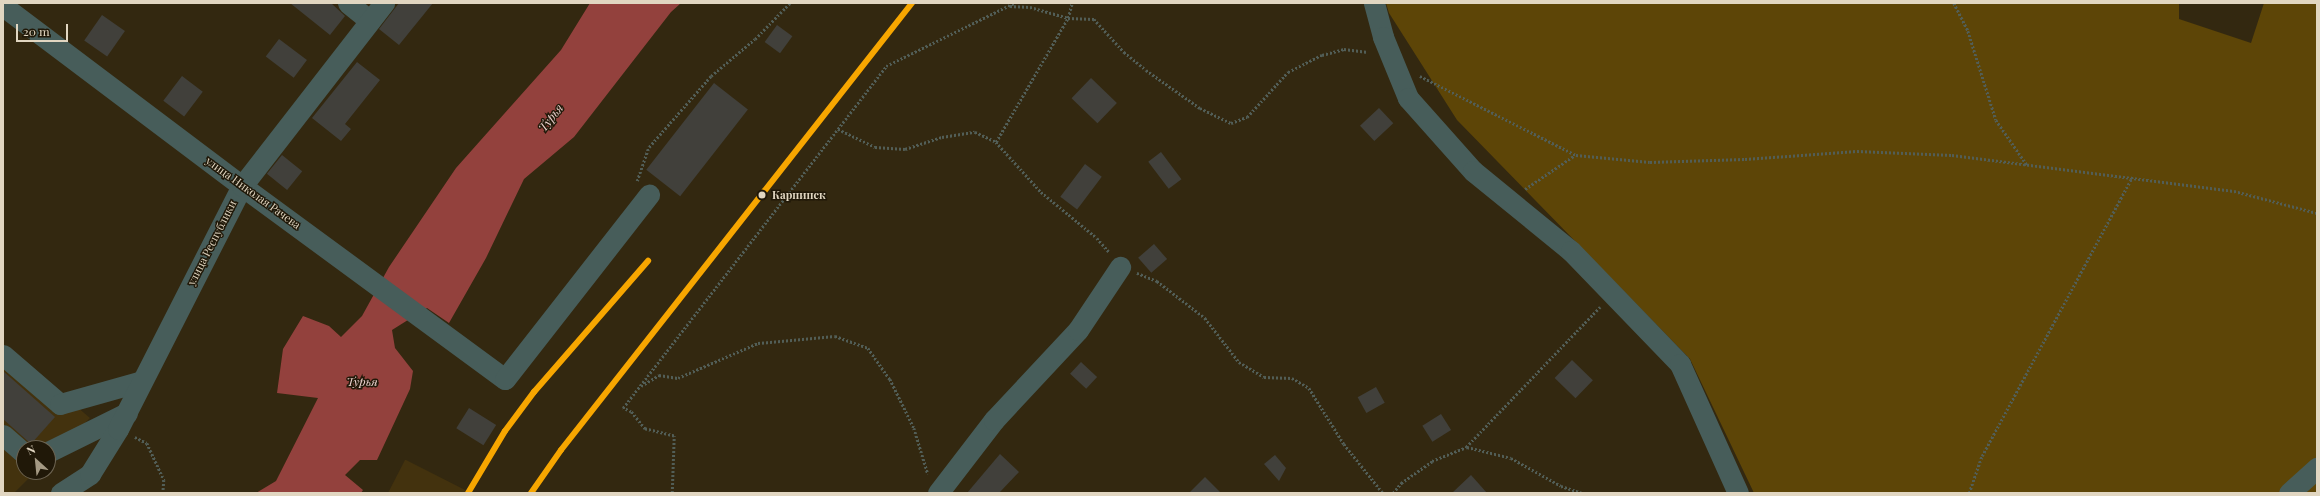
<!DOCTYPE html>
<meta charset="utf-8">
<style>
body{margin:0}
#map{position:relative;width:2320px;height:496px;overflow:hidden;background:#332810;font-family:"Playfair Display",serif}
div>[style]{position:absolute}
.built>*{inset:0;background:#43320e}
.green>*{inset:0;background:#5d4507}
.water>*{inset:0;background:#93413d}
.building>*{inset:0;background:#41403b;transform-origin:0 0}
.path>*{height:2.5px;margin-top:-1.25px;transform-origin:0;background:repeating-linear-gradient(90deg,#525e57 0 2px,transparent 0 4px)}
.minor>*{height:21px;margin:-10.5px;padding:0 10.5px;transform-origin:10.5px;border-radius:10.5px;background:#475d5a}
.rail-1>*{height:6px;margin:-3px;padding:0 3px;transform-origin:3px;border-radius:3px;background:#f7a600}
.dots>*{width:11px;height:11px;translate:-50% -50%;box-sizing:border-box;border:2px solid #201808;border-radius:50%}
span{translate:-50% -50%;white-space:nowrap;text-align:center;line-height:1.15;-webkit-text-stroke:3px #201808;paint-order:stroke}
.street-label{font-size:11px;color:#e1d6c1}
.stop-label{font-size:11px;color:#e1d6c1;font-weight:700}
.left{translate:0 -50%;text-align:left}
.water-label{font-size:12px;color:#eed4d1;font-style:italic}
.frame{position:absolute;inset:0;border:4px solid #e1d6c1;pointer-events:none}
.north{position:absolute;left:16px;top:440px;width:40px;height:40px;box-sizing:border-box;background:#201808;border:1px solid #6d6452;border-radius:50%;rotate:333deg;font-size:11px;font-weight:700;line-height:16px;text-align:center;color:#e1d6c1}
.north::after{content:'';display:block;margin:auto;width:14px;height:18px;background:#a49983;clip-path:polygon(50% 0,100% 100%,50% 72%,0 100%)}
.scale{position:absolute;left:16px;top:24px;width:52px;height:18px;box-sizing:border-box;border:2px solid #e1d6c1;border-top:0;padding-left:5px;font-size:12px;line-height:14px;white-space:nowrap;color:#e1d6c1;-webkit-text-stroke:3px #201808;paint-order:stroke}
</style>
<div id="map">
<div class="built">
<i style="clip-path:polygon(3px 344px,90px 418px,48px 459px,48px 448px,24px 448px,24px 472px,35px 472px,14px 493px,3px 493px)"></i>
<i style="clip-path:polygon(405px 460px,406px 460px,471px 493px,388px 493px)"></i>
</div>
<div class="green">
<i style="clip-path:polygon(1386px 3px,2179px 3px,2179px 19px,2251px 43px,2264px 3px,2317px 3px,2317px 493px,1754px 493px,1690px 359px,1457px 120px,1389px 13px)"></i>
</div>
<div class="water">
<i style="clip-path:polygon(590px 3px,681px 3px,671px 12px,574px 137px,524px 179px,486px 258px,449px 323px,427px 308px,392px 330px,395px 348px,413px 371px,410px 389px,377px 460px,360px 460px,345px 475px,363px 490px,361px 493px,256px 493px,276px 481px,318px 398px,277px 393px,283px 349px,303px 316px,329px 326px,341px 337px,362px 316px,389px 267px,456px 168px,561px 50px)"></i>
</div>
<div class="building">
<i style="clip-path:polygon(290px 3px,331px 3px,345px 16px,330px 35px)"></i>
<i style="clip-path:polygon(399px 3px,433px 3px,399px 45px,379px 29px)"></i>
<i style="left:102px;top:15px;width:28px;height:31px;rotate:35deg"></i>
<i style="left:777px;top:25px;width:19px;height:21px;rotate:36deg"></i>
<i style="left:279px;top:39px;width:35px;height:22px;rotate:37deg"></i>
<i style="clip-path:polygon(357px 62px,380px 80px,345px 124px,351px 129px,341px 141px,312px 118px)"></i>
<i style="left:182px;top:76px;width:26px;height:31px;rotate:37deg"></i>
<i style="left:1091px;top:78px;width:36px;height:28px;rotate:44deg"></i>
<i style="left:714px;top:83px;width:43px;height:110px;rotate:38deg"></i>
<i style="left:1379px;top:108px;width:21px;height:26px;rotate:47deg"></i>
<i style="left:1161px;top:152px;width:34px;height:16px;rotate:53deg"></i>
<i style="left:282px;top:155px;width:26px;height:24px;rotate:39deg"></i>
<i style="left:1085px;top:164px;width:21px;height:41px;rotate:37deg"></i>
<i style="left:1154px;top:244px;width:20px;height:21px;rotate:49deg"></i>
<i style="left:1572px;top:360px;width:29px;height:25px;rotate:44deg"></i>
<i style="left:1081px;top:362px;width:22px;height:16px;rotate:43deg"></i>
<i style="clip-path:polygon(3px 371px,55px 417px,31px 444px,3px 419px)"></i>
<i style="left:1376px;top:387px;width:18px;height:21px;rotate:61deg"></i>
<i style="left:469px;top:408px;width:32px;height:24px;rotate:32deg"></i>
<i style="left:1441px;top:414px;width:19px;height:22px;rotate:58deg"></i>
<i style="clip-path:polygon(1000px 454px,1019px 472px,999px 493px,967px 493px)"></i>
<i style="clip-path:polygon(1275px 455px,1286px 468px,1279px 481px,1264px 464px)"></i>
<i style="clip-path:polygon(1471px 475px,1487px 493px,1452px 493px)"></i>
<i style="clip-path:polygon(1205px 477px,1221px 493px,1189px 493px)"></i>
</div>
<div class="path">
<i style="left:1954px;top:3px;width:31px;rotate:63deg"></i>
<i style="left:1968px;top:31px;width:93px;rotate:72.5deg"></i>
<i style="left:1996px;top:120px;width:55px;rotate:55.4deg"></i>
<i style="left:1010px;top:6px;width:20px;rotate:3deg"></i>
<i style="left:1030px;top:7px;width:40px;rotate:16deg"></i>
<i style="left:1068px;top:18px;width:26px;rotate:2deg"></i>
<i style="left:1094px;top:19px;width:45px;rotate:47.7deg"></i>
<i style="left:1124px;top:52px;width:28px;rotate:39deg"></i>
<i style="left:1146px;top:70px;width:66px;rotate:35.1deg"></i>
<i style="left:1200px;top:108px;width:34px;rotate:26deg"></i>
<i style="left:1231px;top:123px;width:17px;rotate:-21deg"></i>
<i style="left:1247px;top:117px;width:61px;rotate:-47.7deg"></i>
<i style="left:1288px;top:72px;width:38px;rotate:-27deg"></i>
<i style="left:1322px;top:55px;width:23px;rotate:-15deg"></i>
<i style="left:1344px;top:49px;width:24px;rotate:7deg"></i>
<i style="left:1420px;top:76px;width:175px;rotate:26.9deg"></i>
<i style="left:1576px;top:155px;width:74px;rotate:5.4deg"></i>
<i style="left:1650px;top:162px;width:95px;rotate:-1.8deg"></i>
<i style="left:1745px;top:159px;width:112px;rotate:-4.1deg"></i>
<i style="left:1857px;top:151px;width:95px;rotate:2.4deg"></i>
<i style="left:1952px;top:155px;width:284px;rotate:7.3deg"></i>
<i style="left:2234px;top:191px;width:86px;rotate:14.8deg"></i>
<i style="left:838px;top:129px;width:41px;rotate:25.9deg"></i>
<i style="left:875px;top:147px;width:30px;rotate:4deg"></i>
<i style="left:905px;top:149px;width:39px;rotate:-18deg"></i>
<i style="left:942px;top:137px;width:33px;rotate:-9deg"></i>
<i style="left:975px;top:132px;width:23px;rotate:25deg"></i>
<i style="left:996px;top:142px;width:67px;rotate:48deg"></i>
<i style="left:1041px;top:192px;width:72px;rotate:39.4deg"></i>
<i style="left:1097px;top:238px;width:18px;rotate:49deg"></i>
<i style="left:996px;top:142px;width:143px;rotate:-59.9deg"></i>
<i style="left:1068px;top:18px;width:16px;rotate:-75deg"></i>
<i style="left:637px;top:181px;width:36px;rotate:-71deg"></i>
<i style="left:649px;top:147px;width:94px;rotate:-48.9deg"></i>
<i style="left:711px;top:76px;width:57px;rotate:-40.1deg"></i>
<i style="left:755px;top:39px;width:50px;rotate:-45.8deg"></i>
<i style="left:1525px;top:189px;width:60px;rotate:-34.2deg"></i>
<i style="left:1137px;top:273px;width:22px;rotate:22deg"></i>
<i style="left:1157px;top:281px;width:61px;rotate:37.6deg"></i>
<i style="left:1205px;top:318px;width:56px;rotate:52.3deg"></i>
<i style="left:1239px;top:362px;width:29px;rotate:31deg"></i>
<i style="left:1264px;top:377px;width:28px;rotate:2deg"></i>
<i style="left:1292px;top:378px;width:20px;rotate:30deg"></i>
<i style="left:1309px;top:388px;width:66px;rotate:58deg"></i>
<i style="left:1344px;top:444px;width:63px;rotate:51.5deg"></i>
<i style="left:641px;top:386px;width:21px;rotate:-31deg"></i>
<i style="left:659px;top:375px;width:19px;rotate:9deg"></i>
<i style="left:678px;top:378px;width:87px;rotate:-23.6deg"></i>
<i style="left:758px;top:343px;width:77px;rotate:-5.2deg"></i>
<i style="left:835px;top:336px;width:35px;rotate:20deg"></i>
<i style="left:868px;top:348px;width:38px;rotate:55deg"></i>
<i style="left:890px;top:379px;width:55px;rotate:63.9deg"></i>
<i style="left:914px;top:428px;width:48px;rotate:73.1deg"></i>
<i style="left:135px;top:437px;width:13px;rotate:27deg"></i>
<i style="left:147px;top:443px;width:41px;rotate:65.3deg"></i>
<i style="left:164px;top:480px;width:13px;rotate:94deg"></i>
<i style="left:1467px;top:447px;width:45px;rotate:14deg"></i>
<i style="left:1511px;top:458px;width:57px;rotate:29.2deg"></i>
<i style="left:1561px;top:486px;width:23px;rotate:18deg"></i>
<i style="left:672px;top:493px;width:57px;rotate:-88deg"></i>
<i style="left:674px;top:436px;width:30px;rotate:-166deg"></i>
<i style="left:645px;top:429px;width:22px;rotate:-129deg"></i>
<i style="left:631px;top:412px;width:9px;rotate:-153deg"></i>
<i style="left:623px;top:408px;width:431px;rotate:-52.4deg"></i>
<i style="left:886px;top:66px;width:143px;rotate:-26.2deg"></i>
<i style="left:1393px;top:493px;width:13px;rotate:-51deg"></i>
<i style="left:1401px;top:483px;width:38px;rotate:-35deg"></i>
<i style="left:1432px;top:461px;width:37px;rotate:-22deg"></i>
<i style="left:1466px;top:447px;width:194px;rotate:-46.3deg"></i>
<i style="left:1969px;top:493px;width:39px;rotate:-71deg"></i>
<i style="left:1982px;top:456px;width:317px;rotate:-61.7deg"></i>
</div>
<div class="minor">
<i style="left:348px;top:3px;width:28px;rotate:39deg"></i>
<i style="left:1374px;top:3px;width:35px;rotate:75deg"></i>
<i style="left:1383px;top:37px;width:66px;rotate:67.7deg"></i>
<i style="left:1408px;top:98px;width:98px;rotate:48.3deg"></i>
<i style="left:1473px;top:171px;width:127px;rotate:39.2deg"></i>
<i style="left:1571px;top:251px;width:157px;rotate:46deg"></i>
<i style="left:1680px;top:364px;width:141px;rotate:65.8deg"></i>
<i style="left:3px;top:6px;width:299px;rotate:37deg"></i>
<i style="left:242px;top:186px;width:326px;rotate:36.3deg"></i>
<i style="left:505px;top:379px;width:234px;rotate:-52deg"></i>
<i style="left:3px;top:355px;width:75px;rotate:40.7deg"></i>
<i style="left:60px;top:404px;width:85px;rotate:-15.7deg"></i>
<i style="left:3px;top:435px;width:28px;rotate:41deg"></i>
<i style="left:48px;top:452px;width:88px;rotate:-26.3deg"></i>
<i style="left:61px;top:493px;width:35px;rotate:-33deg"></i>
<i style="left:90px;top:474px;width:53px;rotate:-58.1deg"></i>
<i style="left:118px;top:429px;width:273px;rotate:-63deg"></i>
<i style="left:242px;top:186px;width:232px;rotate:-52.2deg"></i>
<i style="left:938px;top:493px;width:92px;rotate:-52.5deg"></i>
<i style="left:994px;top:420px;width:123px;rotate:-47deg"></i>
<i style="left:1078px;top:330px;width:76px;rotate:-56.3deg"></i>
<i style="left:2289px;top:493px;width:38px;rotate:-42deg"></i>
</div>
<div class="rail-1">
<i style="left:468px;top:493px;width:72px;rotate:-59.2deg"></i>
<i style="left:505px;top:431px;width:49px;rotate:-53.4deg"></i>
<i style="left:534px;top:392px;width:174px;rotate:-49deg"></i>
<i style="left:531px;top:493px;width:52px;rotate:-55.1deg"></i>
<i style="left:561px;top:450px;width:568px;rotate:-51.86deg"></i>
</div>
<div class="dots">
<i style="left:762px;top:195px;background:#e1d6c1"></i>
</div>
<div class="street-label">
<span style="left:253px;top:193px;rotate:36deg">улица Николая Рачева</span>
<span style="left:212px;top:243px;rotate:-63deg">улица Республики</span>
</div>
<div class="stop-label">
<span class="left" style="left:772px;top:195px">Карпинск</span>
</div>
<div class="water-label">
<span style="left:551px;top:118px;rotate:-52deg">Турья</span>
<span style="left:362px;top:382px">Турья</span>
</div>
<div class="frame"></div>
<div class="north">N</div>
<div class="scale">20 m</div>
</div>
